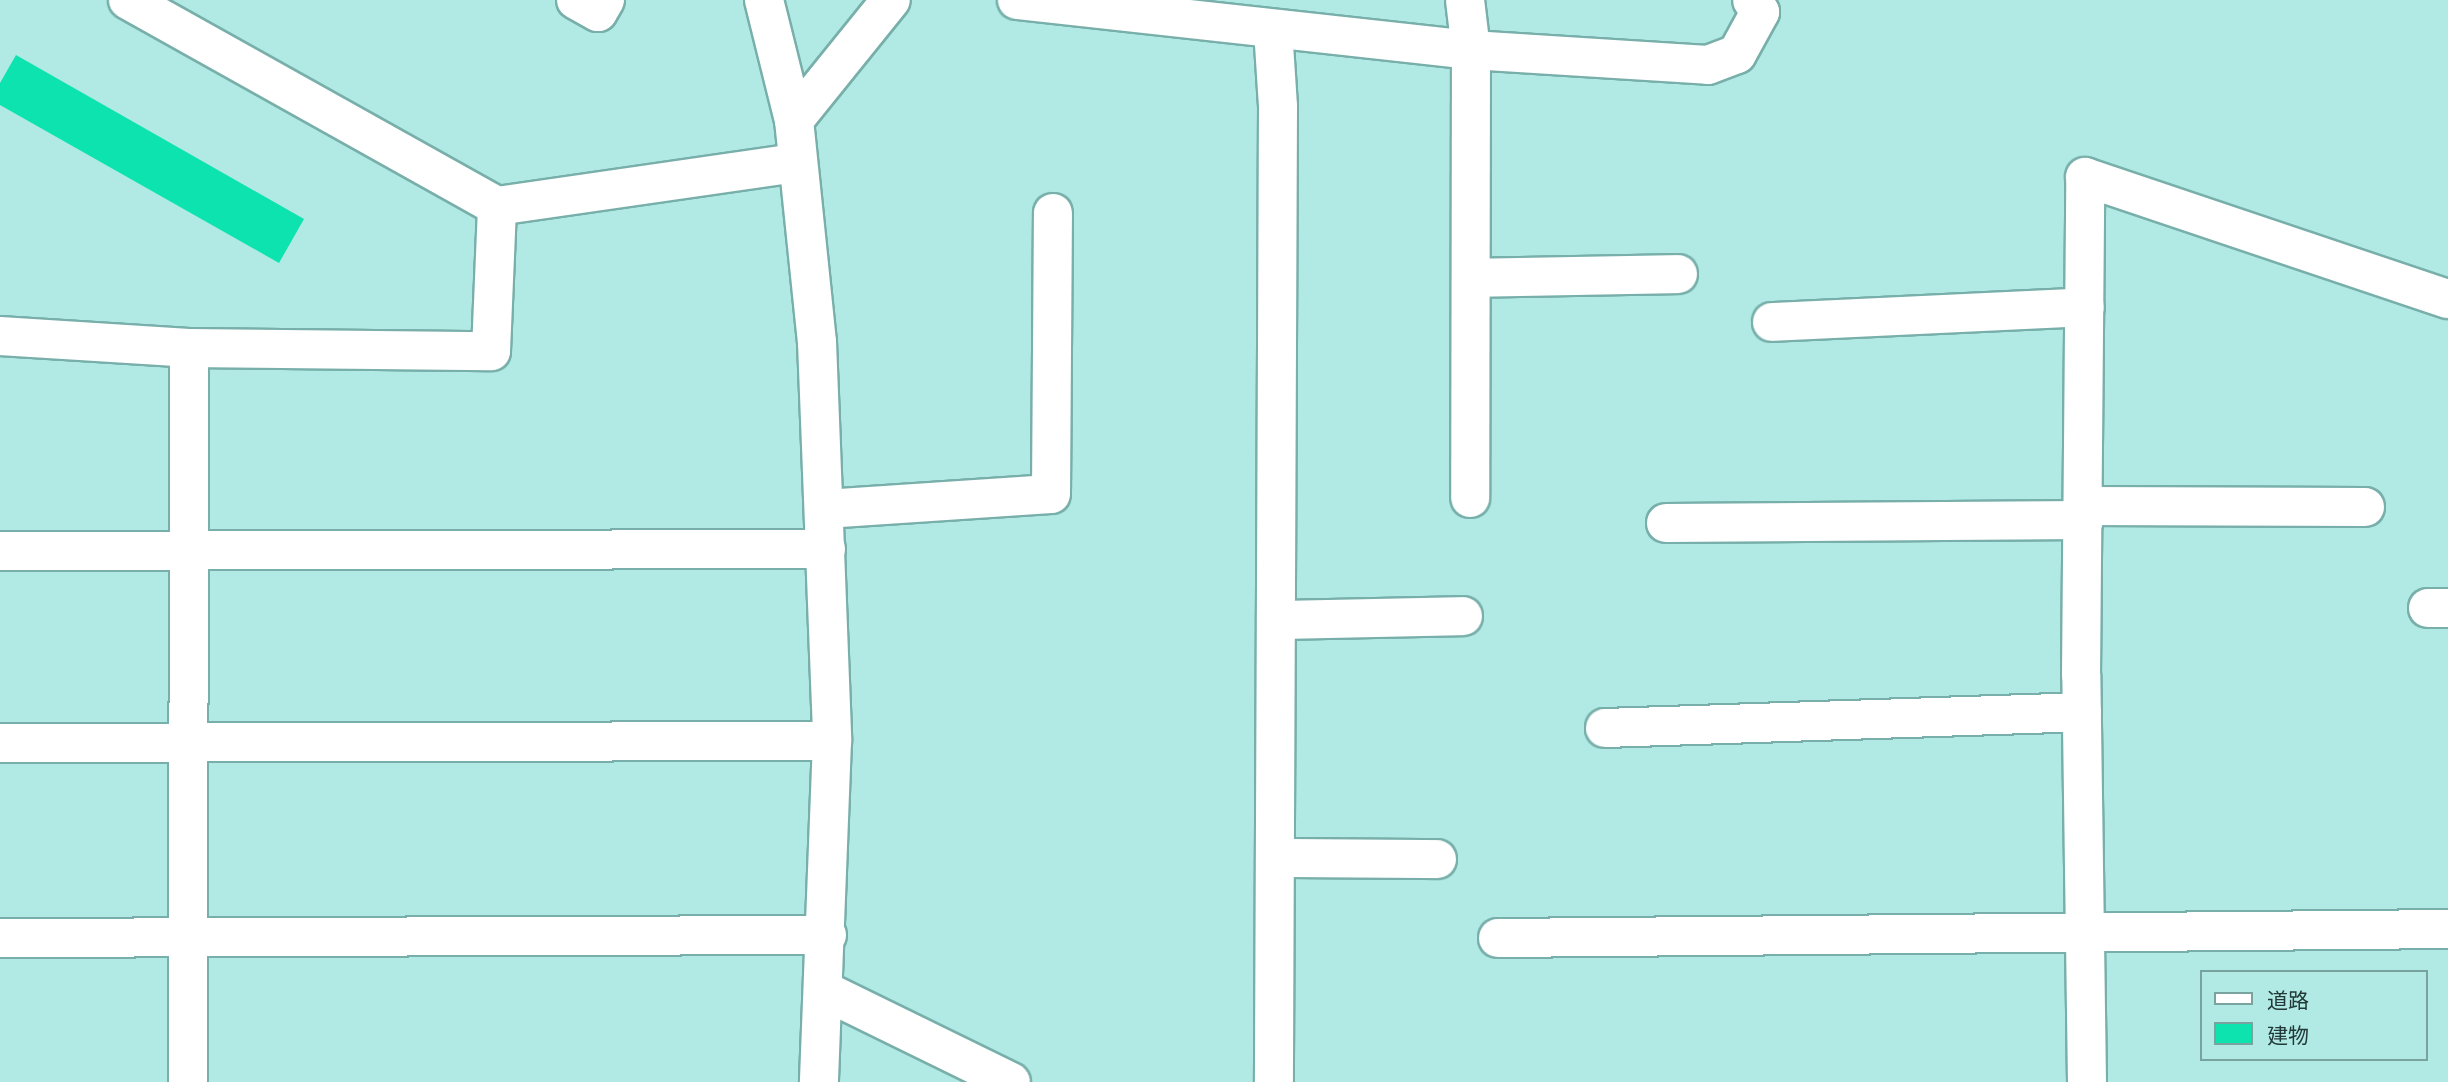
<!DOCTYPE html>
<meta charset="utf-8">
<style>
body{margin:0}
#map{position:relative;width:2448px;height:1082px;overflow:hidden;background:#b1eae4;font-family:"Sofia Sans Condensed","Noto Sans JP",sans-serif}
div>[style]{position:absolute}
.building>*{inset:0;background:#0de3af}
.roads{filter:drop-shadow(2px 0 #78afaa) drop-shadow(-2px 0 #78afaa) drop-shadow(0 2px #78afaa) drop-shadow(0 -2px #78afaa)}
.minor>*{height:38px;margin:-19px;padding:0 19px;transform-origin:19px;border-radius:19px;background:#fff}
span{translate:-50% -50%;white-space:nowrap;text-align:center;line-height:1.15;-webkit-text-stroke:6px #b1eae4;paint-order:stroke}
.legend{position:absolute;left:2200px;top:970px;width:228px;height:91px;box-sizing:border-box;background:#b1eae4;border:2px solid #78a39f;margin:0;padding:9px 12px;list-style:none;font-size:21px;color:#223937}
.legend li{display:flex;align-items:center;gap:14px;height:35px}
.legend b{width:35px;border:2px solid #78a39f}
</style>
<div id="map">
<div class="building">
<i style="clip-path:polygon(16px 55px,304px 219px,279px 263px,0 105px,0 83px)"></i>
</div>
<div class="roads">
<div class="minor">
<i style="left:128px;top:0;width:423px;rotate:29.2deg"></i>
<i style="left:497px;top:206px;width:301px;rotate:-8.2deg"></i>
<i style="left:576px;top:0;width:25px;rotate:29deg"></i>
<i style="left:598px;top:12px;width:14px;rotate:-60deg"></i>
<i style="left:764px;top:0;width:124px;rotate:76deg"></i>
<i style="left:794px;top:120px;width:223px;rotate:84.1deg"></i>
<i style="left:817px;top:342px;width:399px;rotate:87.8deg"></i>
<i style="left:832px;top:741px;width:341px;rotate:92.2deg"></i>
<i style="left:1017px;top:0;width:457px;rotate:6.3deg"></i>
<i style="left:1471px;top:50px;width:237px;rotate:3.6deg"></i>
<i style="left:1708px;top:65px;width:31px;rotate:-21deg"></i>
<i style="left:1737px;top:54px;width:48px;rotate:-61.3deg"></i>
<i style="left:1760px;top:12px;width:14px;rotate:-124deg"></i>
<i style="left:1465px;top:0;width:50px;rotate:83.2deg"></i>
<i style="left:1471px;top:50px;width:448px;rotate:90.1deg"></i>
<i style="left:1273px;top:29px;width:78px;rotate:86.3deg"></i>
<i style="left:1278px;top:107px;width:975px;rotate:90.24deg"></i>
<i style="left:794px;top:120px;width:154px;rotate:-51.1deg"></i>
<i style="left:1471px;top:278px;width:207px;rotate:-1.1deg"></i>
<i style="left:1772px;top:322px;width:313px;rotate:-2.7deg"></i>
<i style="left:0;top:336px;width:189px;rotate:3.6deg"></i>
<i style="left:189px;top:348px;width:302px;rotate:0.6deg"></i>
<i style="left:491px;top:351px;width:145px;rotate:-87.6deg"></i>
<i style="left:2084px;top:506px;width:281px;rotate:0.2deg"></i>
<i style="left:825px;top:509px;width:226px;rotate:-3.8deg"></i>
<i style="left:1051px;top:494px;width:281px;rotate:-89.6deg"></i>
<i style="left:1666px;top:523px;width:418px;rotate:-0.4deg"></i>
<i style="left:0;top:551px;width:826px;rotate:-0.14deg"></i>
<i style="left:2428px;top:608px;width:20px"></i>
<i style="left:1276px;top:620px;width:187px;rotate:-1.2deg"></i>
<i style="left:1605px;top:728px;width:477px;rotate:-1.9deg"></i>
<i style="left:0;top:743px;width:832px;rotate:-0.14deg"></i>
<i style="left:1275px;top:858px;width:162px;rotate:0.4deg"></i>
<i style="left:0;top:938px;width:827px;rotate:-0.21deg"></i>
<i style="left:1498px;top:938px;width:950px;rotate:-0.54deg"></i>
<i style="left:825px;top:991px;width:207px;rotate:26.1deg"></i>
<i style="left:188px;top:1082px;width:734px;rotate:-89.92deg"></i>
<i style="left:2087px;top:1082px;width:407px;rotate:-90.8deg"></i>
<i style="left:2081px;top:675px;width:498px;rotate:-89.5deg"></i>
<i style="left:2085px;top:177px;width:383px;rotate:18.6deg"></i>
</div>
</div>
<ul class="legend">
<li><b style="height:9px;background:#fff"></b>道路</li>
<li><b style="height:19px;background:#0de3af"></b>建物</li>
</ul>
</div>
